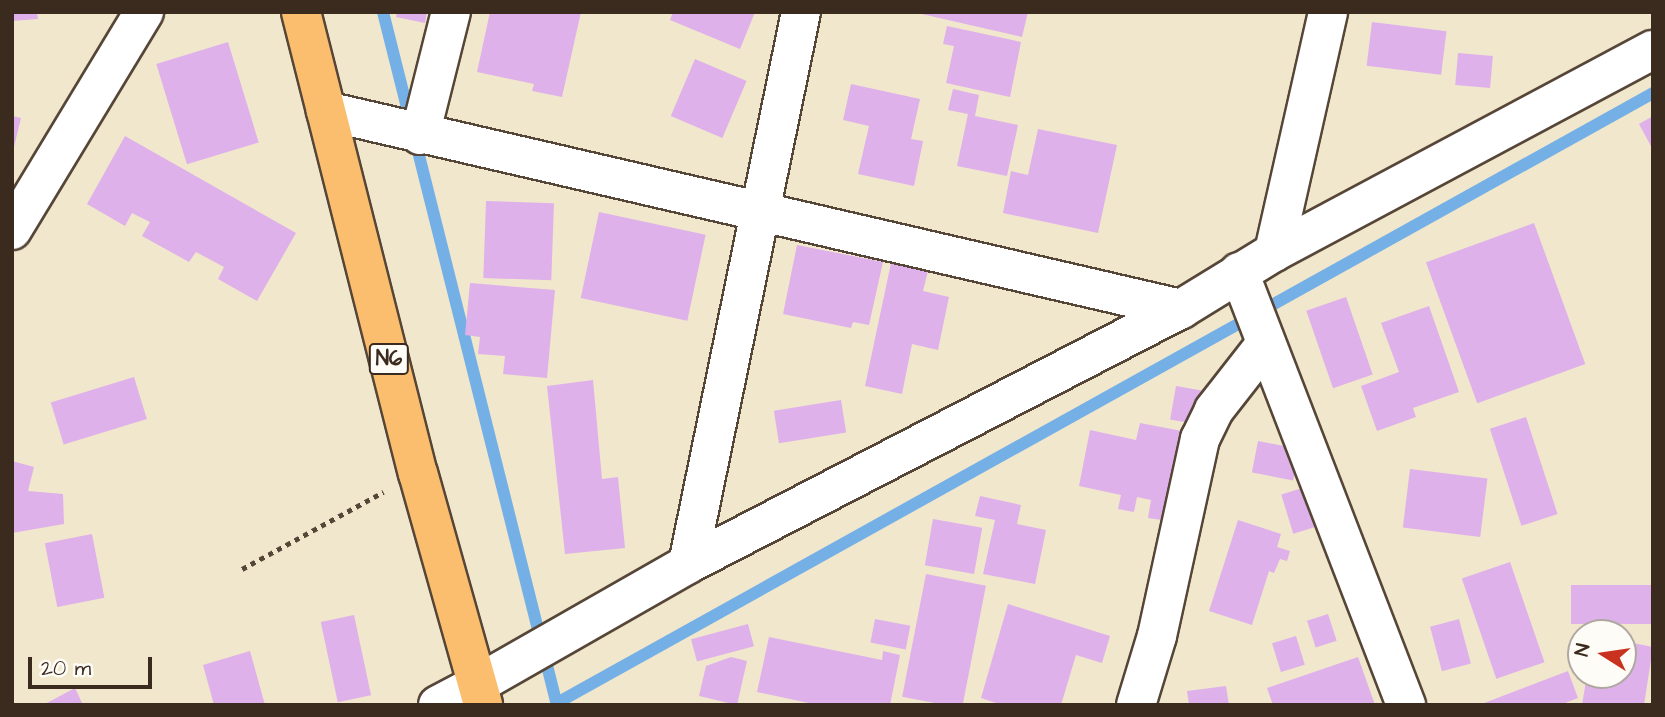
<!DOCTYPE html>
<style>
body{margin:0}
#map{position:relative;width:1665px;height:717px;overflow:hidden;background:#f1e7cc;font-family:"Architects Daughter",sans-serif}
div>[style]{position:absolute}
.stream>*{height:12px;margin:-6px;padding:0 6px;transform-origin:6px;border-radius:6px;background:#74b0e6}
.building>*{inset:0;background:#deb1eb;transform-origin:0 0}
.path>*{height:4.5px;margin-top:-2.25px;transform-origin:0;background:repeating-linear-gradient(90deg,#564638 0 5px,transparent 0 10px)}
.roads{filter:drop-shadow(2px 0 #564638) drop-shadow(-2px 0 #564638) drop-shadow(0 2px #564638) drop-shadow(0 -2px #564638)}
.minor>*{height:38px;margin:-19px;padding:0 19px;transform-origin:19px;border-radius:19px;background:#fff}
.tertiary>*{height:38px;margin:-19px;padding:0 19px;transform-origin:19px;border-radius:19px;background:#fff}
.primary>*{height:38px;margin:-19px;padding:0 19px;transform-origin:19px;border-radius:19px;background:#fabe6e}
span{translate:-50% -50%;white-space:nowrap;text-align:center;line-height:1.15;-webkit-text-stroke:5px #fdfcf7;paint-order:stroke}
.shield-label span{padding:2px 5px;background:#fdfcf7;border:2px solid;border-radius:5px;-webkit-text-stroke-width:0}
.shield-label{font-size:21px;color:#3b2a1e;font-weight:700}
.frame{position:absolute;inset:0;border:14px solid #3b2a1e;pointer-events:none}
.north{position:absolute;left:1567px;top:619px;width:70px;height:70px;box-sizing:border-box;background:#fdfcf7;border:2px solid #afa8a0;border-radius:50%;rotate:282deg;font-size:19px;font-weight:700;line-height:28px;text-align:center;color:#3b2a1e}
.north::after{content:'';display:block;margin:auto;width:24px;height:32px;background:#c8321e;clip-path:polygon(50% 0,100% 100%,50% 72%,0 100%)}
.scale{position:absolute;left:28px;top:657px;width:124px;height:32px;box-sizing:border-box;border:4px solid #3b2a1e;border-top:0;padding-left:9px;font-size:21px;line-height:24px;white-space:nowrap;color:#3b2a1e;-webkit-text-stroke:5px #fdfcf7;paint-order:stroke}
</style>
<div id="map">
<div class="stream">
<i style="left:383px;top:12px;width:715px;rotate:75.91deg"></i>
<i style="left:557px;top:703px;width:1254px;rotate:-29.1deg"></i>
</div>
<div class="building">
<i style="clip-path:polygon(12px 12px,37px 12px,38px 19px,12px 21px)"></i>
<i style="clip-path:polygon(397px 12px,427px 12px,425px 23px,396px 17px)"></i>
<i style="clip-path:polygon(490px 12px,581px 12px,562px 97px,532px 91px,534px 84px,477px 72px)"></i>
<i style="clip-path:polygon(673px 12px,755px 12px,740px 49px,670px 20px)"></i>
<i style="clip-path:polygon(913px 12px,1028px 12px,1022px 37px)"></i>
<i style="left:1372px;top:22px;width:75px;height:44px;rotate:7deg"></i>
<i style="clip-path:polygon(947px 26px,1021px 42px,1010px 97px,946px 83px,954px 46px,943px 44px)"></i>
<i style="left:228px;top:42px;width:105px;height:75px;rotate:73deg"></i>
<i style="left:1458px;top:53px;width:35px;height:32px;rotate:5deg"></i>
<i style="left:695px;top:59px;width:56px;height:62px;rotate:23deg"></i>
<i style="clip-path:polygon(851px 84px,920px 99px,911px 139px,923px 141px,914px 186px,858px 174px,869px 126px,843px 120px)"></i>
<i style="clip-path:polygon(953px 89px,979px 95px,975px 116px,1018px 125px,1007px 176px,957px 166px,968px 114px,948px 110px)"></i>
<i style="clip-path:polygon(12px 116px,21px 118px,13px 151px,12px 151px)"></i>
<i style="clip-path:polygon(1653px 116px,1653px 150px,1639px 124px)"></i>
<i style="clip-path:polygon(1038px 129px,1117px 145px,1098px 233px,1003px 213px,1011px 171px,1028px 175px)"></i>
<i style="clip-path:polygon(125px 136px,296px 233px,257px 301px,218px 279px,224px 267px,196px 252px,189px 262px,142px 236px,150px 222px,132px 213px,125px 226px,87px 204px)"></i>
<i style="left:486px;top:201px;width:68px;height:77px;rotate:2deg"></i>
<i style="left:599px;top:212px;width:109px;height:88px;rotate:12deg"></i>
<i style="left:1534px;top:223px;width:150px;height:115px;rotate:70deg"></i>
<i style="clip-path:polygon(797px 245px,883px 262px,869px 325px,853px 322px,851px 328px,783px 314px)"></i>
<i style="clip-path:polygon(891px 263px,928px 271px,923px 291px,949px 297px,938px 350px,912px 344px,902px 394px,865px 386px)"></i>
<i style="clip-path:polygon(470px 283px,555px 290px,547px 378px,503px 374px,505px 356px,478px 354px,480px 337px,465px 335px)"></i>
<i style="left:1346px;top:297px;width:82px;height:42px;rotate:71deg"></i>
<i style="clip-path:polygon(1429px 306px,1459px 392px,1413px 408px,1416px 417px,1377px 431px,1361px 386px,1399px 372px,1381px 323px)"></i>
<i style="left:134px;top:377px;width:44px;height:87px;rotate:73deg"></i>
<i style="clip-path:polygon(593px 380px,602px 479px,618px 477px,625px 548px,565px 554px,547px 386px)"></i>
<i style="left:1176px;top:386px;width:29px;height:34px;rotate:10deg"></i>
<i style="left:841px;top:400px;width:33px;height:68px;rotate:81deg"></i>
<i style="left:1526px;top:417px;width:102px;height:38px;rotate:72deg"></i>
<i style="clip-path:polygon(1140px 423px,1187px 432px,1169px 521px,1148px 518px,1151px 500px,1137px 497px,1134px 512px,1118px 509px,1121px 495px,1079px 486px,1090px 430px,1136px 440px)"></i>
<i style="left:1258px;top:441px;width:42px;height:32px;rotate:11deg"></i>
<i style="clip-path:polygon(12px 461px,34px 467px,28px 491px,63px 494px,64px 524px,12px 533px)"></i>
<i style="left:1410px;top:469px;width:78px;height:59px;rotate:7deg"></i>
<i style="left:1309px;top:486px;width:41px;height:29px;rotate:73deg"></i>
<i style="clip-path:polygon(980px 496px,1021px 505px,1017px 524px,1046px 530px,1035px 584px,983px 574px,995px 520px,975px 516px)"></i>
<i style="left:933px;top:519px;width:50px;height:47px;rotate:10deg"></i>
<i style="clip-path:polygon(1238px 520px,1281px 534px,1277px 547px,1290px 551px,1287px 561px,1280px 559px,1274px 573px,1269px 571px,1252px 625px,1209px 611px)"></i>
<i style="left:92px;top:534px;width:65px;height:48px;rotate:79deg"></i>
<i style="left:1510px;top:562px;width:106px;height:51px;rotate:71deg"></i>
<i style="left:926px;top:574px;width:61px;height:125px;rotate:11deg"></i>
<i style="left:1653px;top:585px;width:39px;height:82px;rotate:90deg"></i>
<i style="clip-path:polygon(1008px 604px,1110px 636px,1102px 663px,1076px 655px,1061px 705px,1002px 705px,981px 698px)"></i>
<i style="left:1328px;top:614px;width:28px;height:22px;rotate:72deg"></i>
<i style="left:354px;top:615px;width:82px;height:34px;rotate:78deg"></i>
<i style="left:875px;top:619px;width:36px;height:24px;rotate:11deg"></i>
<i style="left:1459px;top:619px;width:46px;height:30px;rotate:75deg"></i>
<i style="left:748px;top:624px;width:23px;height:59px;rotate:75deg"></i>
<i style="left:1296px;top:636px;width:30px;height:25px;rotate:73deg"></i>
<i style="clip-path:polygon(769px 637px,882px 660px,883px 651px,900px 655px,890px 705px,818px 705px,757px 692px)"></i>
<i style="clip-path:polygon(1623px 641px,1653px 647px,1644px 705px,1582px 705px,1587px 675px,1623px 675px)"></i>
<i style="clip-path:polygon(250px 651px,265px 705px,214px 705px,203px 665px)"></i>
<i style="clip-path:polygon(731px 657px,747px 661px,737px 705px,699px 696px,706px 666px)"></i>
<i style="clip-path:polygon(1358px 657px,1375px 705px,1273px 705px,1267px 688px)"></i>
<i style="clip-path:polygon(1568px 671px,1578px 698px,1560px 705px,1479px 705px)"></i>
<i style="clip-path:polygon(1226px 686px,1229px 705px,1189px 705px,1187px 691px)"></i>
<i style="clip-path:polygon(75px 688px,83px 705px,43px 705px)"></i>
</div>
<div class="path">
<i style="left:242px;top:569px;width:161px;rotate:-28.6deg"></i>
</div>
<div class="roads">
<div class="minor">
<i style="left:326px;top:111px;width:878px;rotate:13.04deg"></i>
<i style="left:420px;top:135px;width:127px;rotate:-75.9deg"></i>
<i style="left:12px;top:230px;width:255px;rotate:-58.8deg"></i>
<i style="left:1274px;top:252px;width:246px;rotate:-77.3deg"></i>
<i style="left:1239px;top:272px;width:464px;rotate:68.9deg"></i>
<i style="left:688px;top:564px;width:563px;rotate:-78.43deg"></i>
<i style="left:438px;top:705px;width:45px;rotate:-27.7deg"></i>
<i style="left:1136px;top:705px;width:72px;rotate:-73.1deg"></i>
<i style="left:1157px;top:636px;width:202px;rotate:-77.7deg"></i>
<i style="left:1200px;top:439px;width:32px;rotate:-64deg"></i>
<i style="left:1214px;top:410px;width:81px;rotate:-52deg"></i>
</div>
<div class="tertiary">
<i style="left:478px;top:684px;width:242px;rotate:-29.7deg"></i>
<i style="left:688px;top:564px;width:555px;rotate:-27.35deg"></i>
<i style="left:1181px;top:309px;width:109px;rotate:-31.5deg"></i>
<i style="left:1274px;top:252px;width:429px;rotate:-28.1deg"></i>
</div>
<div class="primary">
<i style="left:301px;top:12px;width:476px;rotate:75.8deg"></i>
<i style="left:418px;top:473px;width:241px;rotate:74.3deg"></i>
</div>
</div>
<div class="shield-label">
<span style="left:389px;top:359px">N6</span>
</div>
<div class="frame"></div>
<div class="north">N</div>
<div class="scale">20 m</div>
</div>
